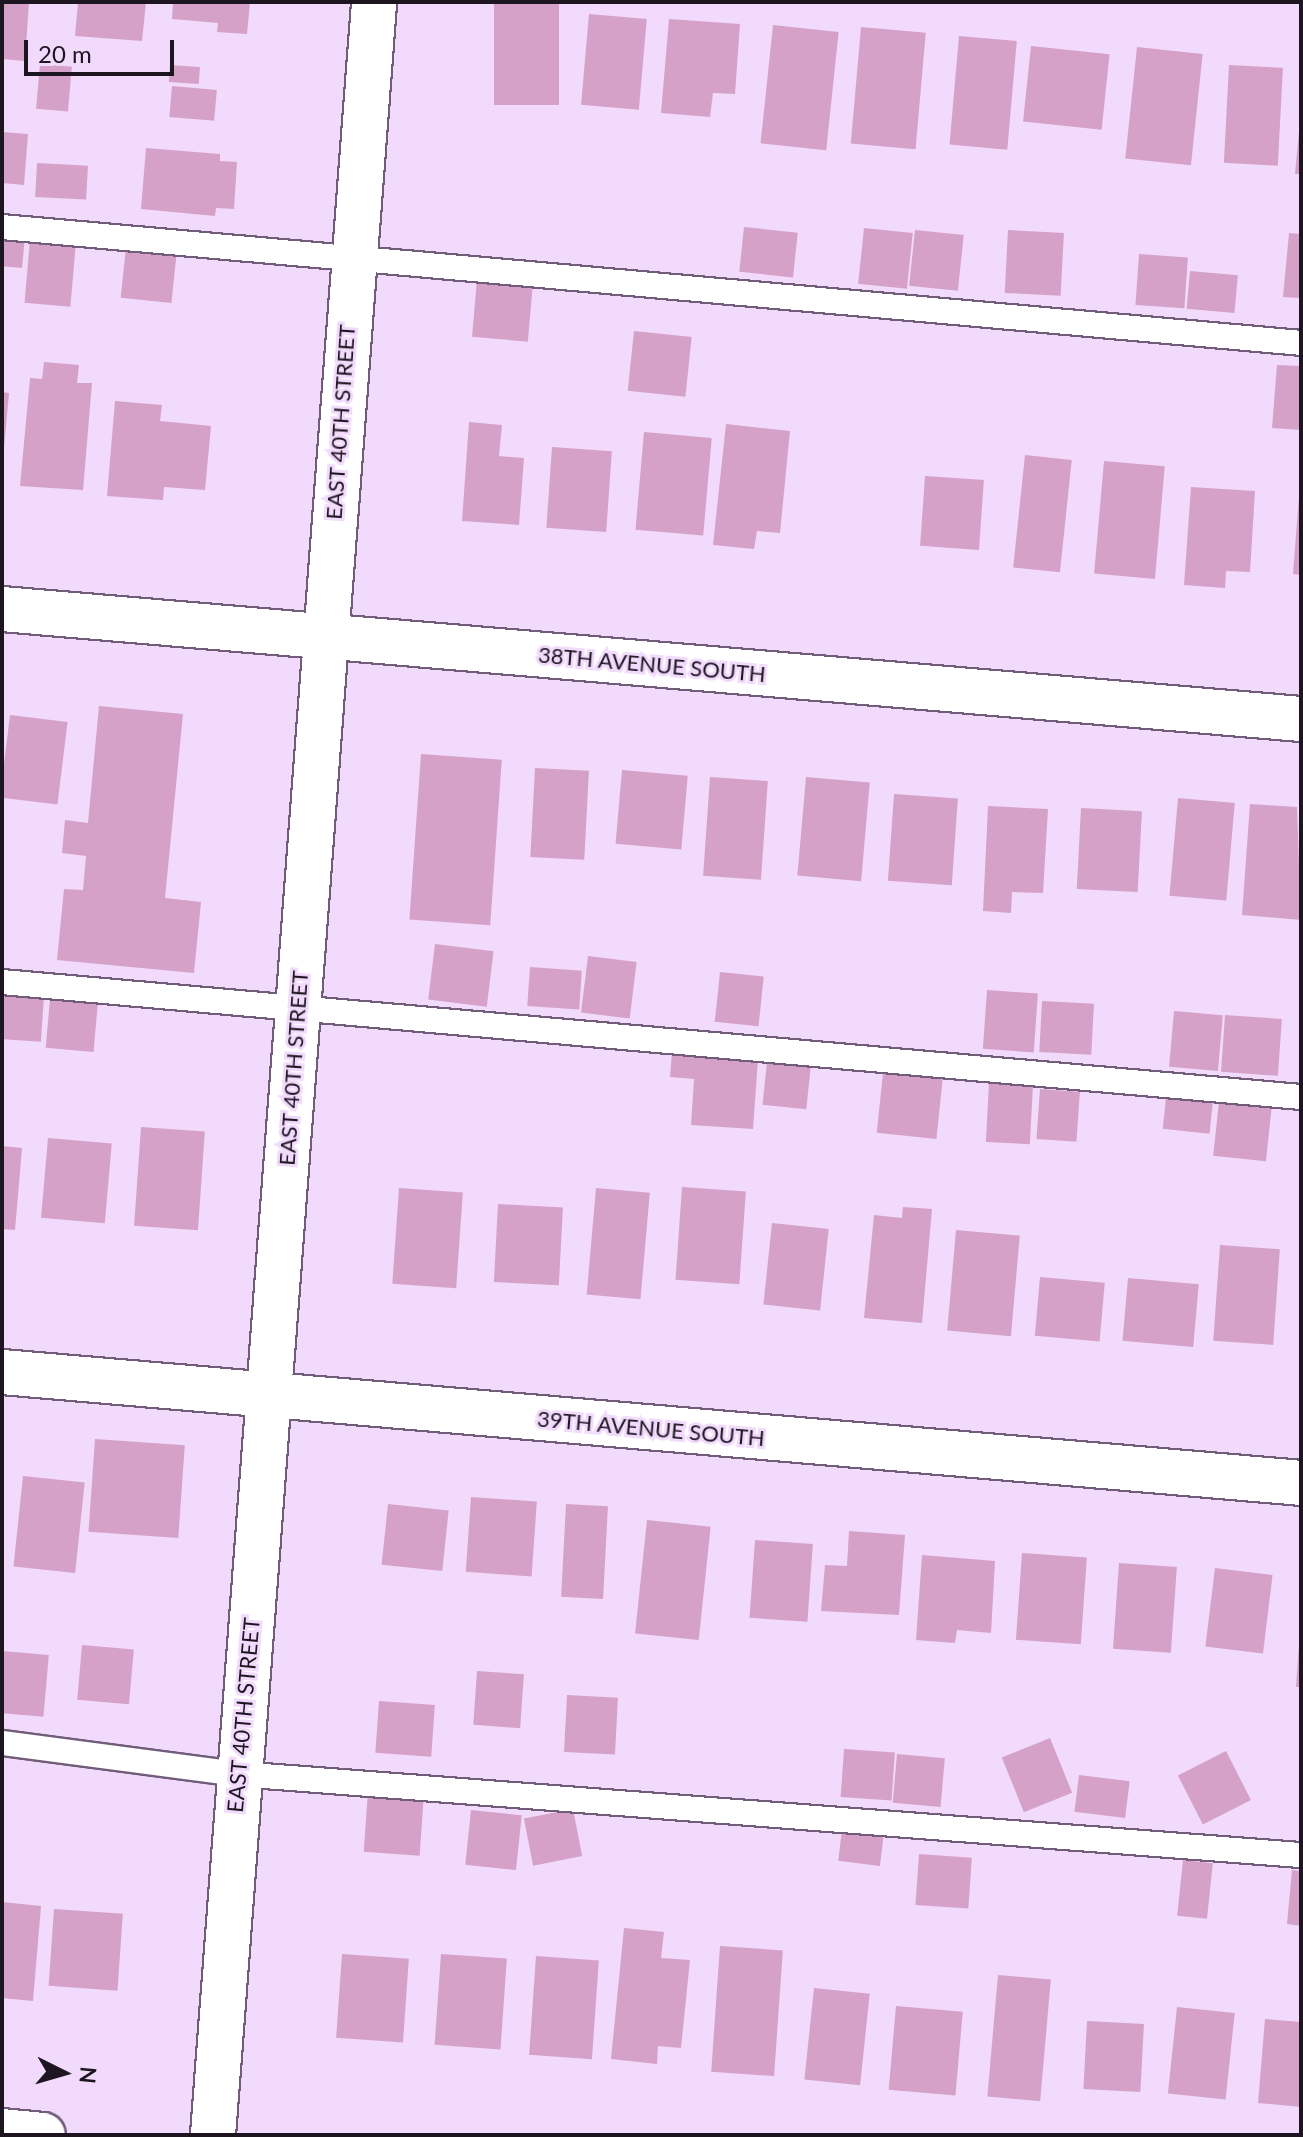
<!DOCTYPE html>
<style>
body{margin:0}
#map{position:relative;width:1303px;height:2137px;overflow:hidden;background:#f1dafc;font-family:Lato,sans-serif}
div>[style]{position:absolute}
.building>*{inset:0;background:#d5a1c9;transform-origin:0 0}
.roads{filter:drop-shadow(2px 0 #715d7a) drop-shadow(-2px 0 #715d7a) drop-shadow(0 2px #715d7a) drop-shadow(0 -2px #715d7a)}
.lane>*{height:24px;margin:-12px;padding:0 12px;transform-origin:12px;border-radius:12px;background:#fff}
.street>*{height:44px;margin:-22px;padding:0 22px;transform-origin:22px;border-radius:22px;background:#fff}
span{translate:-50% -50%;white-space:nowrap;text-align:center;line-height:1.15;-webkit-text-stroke:6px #f1dafc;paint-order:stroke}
.street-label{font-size:22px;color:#1d1520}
.frame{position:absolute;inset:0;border:4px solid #1d1520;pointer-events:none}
.north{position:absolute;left:24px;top:2033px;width:80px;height:80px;-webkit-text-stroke:6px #f1dafc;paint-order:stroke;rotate:95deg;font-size:22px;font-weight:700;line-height:32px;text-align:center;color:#1d1520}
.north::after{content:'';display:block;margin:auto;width:28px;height:36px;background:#1d1520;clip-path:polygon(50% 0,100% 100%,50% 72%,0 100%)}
.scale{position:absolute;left:24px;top:40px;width:150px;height:36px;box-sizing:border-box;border:4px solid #1d1520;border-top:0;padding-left:10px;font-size:24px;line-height:28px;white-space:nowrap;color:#1d1520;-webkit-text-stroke:6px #f1dafc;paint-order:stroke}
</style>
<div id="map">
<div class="building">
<i style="clip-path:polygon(2px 2px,29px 2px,25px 61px,2px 59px)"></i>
<i style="clip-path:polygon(78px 2px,146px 2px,142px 41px,75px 36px)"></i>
<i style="clip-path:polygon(173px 2px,250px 2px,247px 34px,217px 32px,218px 23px,172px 19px)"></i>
<i style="left:494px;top:2px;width:65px;height:103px"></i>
<i style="left:589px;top:14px;width:58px;height:91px;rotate:5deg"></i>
<i style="clip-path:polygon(669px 19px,740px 24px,735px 94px,713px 93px,710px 117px,661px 113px)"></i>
<i style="left:773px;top:25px;width:66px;height:119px;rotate:6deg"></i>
<i style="left:861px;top:27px;width:65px;height:117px;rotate:5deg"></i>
<i style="left:959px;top:36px;width:58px;height:109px;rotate:5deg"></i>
<i style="left:1031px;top:46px;width:79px;height:76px;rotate:6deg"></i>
<i style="left:1137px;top:47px;width:66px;height:112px;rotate:6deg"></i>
<i style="left:40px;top:64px;width:32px;height:45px;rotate:5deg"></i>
<i style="left:170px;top:65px;width:30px;height:17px;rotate:4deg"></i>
<i style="left:1229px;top:65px;width:54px;height:98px;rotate:3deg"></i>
<i style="left:172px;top:86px;width:45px;height:31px;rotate:5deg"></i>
<i style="clip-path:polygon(2px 132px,28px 134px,24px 185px,2px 183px)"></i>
<i style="clip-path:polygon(1299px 132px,1301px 132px,1301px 174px,1295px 174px)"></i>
<i style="clip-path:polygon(146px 148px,220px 154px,220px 161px,237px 162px,234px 209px,216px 208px,215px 216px,141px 209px)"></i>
<i style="left:37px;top:163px;width:51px;height:34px;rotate:3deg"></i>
<i style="left:744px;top:227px;width:54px;height:45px;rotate:6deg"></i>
<i style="left:864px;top:228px;width:49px;height:56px;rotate:6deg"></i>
<i style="left:915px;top:230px;width:49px;height:56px;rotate:6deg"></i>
<i style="left:1008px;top:230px;width:56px;height:63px;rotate:3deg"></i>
<i style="clip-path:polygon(1289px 233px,1301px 234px,1301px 298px,1283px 297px)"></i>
<i style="left:2px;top:234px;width:23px;height:32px;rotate:5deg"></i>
<i style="left:30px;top:240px;width:46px;height:63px;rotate:5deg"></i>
<i style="left:126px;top:247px;width:51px;height:51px;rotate:6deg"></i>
<i style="left:1139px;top:254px;width:49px;height:51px;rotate:4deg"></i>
<i style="left:1190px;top:271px;width:48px;height:38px;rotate:5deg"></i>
<i style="left:477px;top:280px;width:56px;height:57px;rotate:5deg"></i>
<i style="left:634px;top:331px;width:58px;height:60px;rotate:6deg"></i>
<i style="clip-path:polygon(44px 362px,79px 365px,77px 383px,92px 383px,83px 490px,20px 486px,30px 378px,42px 379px)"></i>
<i style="clip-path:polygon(1277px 365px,1301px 366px,1301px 430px,1272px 428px)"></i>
<i style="clip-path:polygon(2px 392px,9px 393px,4px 448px,2px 448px)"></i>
<i style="clip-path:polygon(115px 401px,162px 405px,160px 421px,211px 426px,205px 490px,164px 487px,163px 500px,107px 496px)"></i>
<i style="clip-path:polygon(469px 422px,502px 425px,499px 456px,524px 458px,519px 525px,462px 521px)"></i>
<i style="clip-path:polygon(726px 424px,790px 431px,780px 533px,757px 531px,754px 549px,713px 545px)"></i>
<i style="left:644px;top:432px;width:68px;height:98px;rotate:5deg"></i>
<i style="left:552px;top:447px;width:60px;height:81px;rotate:4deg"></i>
<i style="left:1025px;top:455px;width:47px;height:113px;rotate:6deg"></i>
<i style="left:1104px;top:461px;width:61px;height:113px;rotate:5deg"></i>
<i style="left:925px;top:476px;width:59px;height:70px;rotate:4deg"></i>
<i style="clip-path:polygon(1191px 487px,1255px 491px,1250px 572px,1226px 571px,1225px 588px,1184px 585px)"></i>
<i style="clip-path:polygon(1299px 496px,1301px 496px,1301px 575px,1293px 574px)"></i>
<i style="clip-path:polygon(99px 706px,183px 714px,165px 898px,201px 902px,194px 973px,57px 960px,64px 889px,83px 890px,86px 856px,62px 853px,65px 820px,88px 823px)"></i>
<i style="left:10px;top:715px;width:58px;height:83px;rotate:7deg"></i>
<i style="left:421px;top:754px;width:81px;height:166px;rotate:4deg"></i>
<i style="left:535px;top:768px;width:54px;height:89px;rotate:3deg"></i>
<i style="left:622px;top:770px;width:66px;height:74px;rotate:5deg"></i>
<i style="left:710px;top:777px;width:58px;height:99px;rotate:4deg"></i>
<i style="left:806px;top:777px;width:64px;height:99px;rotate:5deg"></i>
<i style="left:894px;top:794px;width:64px;height:87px;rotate:4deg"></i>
<i style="left:1178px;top:798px;width:57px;height:98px;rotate:5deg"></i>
<i style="clip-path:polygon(1250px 804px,1297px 807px,1301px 920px,1242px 915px)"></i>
<i style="clip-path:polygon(988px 806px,1048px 809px,1043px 893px,1012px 892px,1011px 913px,983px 911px)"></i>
<i style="left:1081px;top:808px;width:61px;height:81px;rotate:3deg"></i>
<i style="left:435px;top:944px;width:59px;height:56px;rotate:7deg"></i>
<i style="left:588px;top:956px;width:49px;height:57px;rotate:7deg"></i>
<i style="left:530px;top:967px;width:52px;height:39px;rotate:4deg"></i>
<i style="left:720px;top:972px;width:44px;height:50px;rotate:6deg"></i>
<i style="left:987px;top:990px;width:51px;height:59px;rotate:4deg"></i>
<i style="left:2px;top:995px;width:42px;height:44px;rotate:4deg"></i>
<i style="left:50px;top:999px;width:48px;height:49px;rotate:5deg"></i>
<i style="left:1042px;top:1001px;width:52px;height:51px;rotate:3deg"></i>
<i style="left:1174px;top:1011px;width:49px;height:56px;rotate:5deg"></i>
<i style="left:1225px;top:1015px;width:57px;height:57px;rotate:4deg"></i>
<i style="clip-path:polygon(672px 1052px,758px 1059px,753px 1129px,691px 1125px,694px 1079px,670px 1077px)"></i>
<i style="left:767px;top:1062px;width:44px;height:43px;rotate:6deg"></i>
<i style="left:883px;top:1073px;width:60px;height:60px;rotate:6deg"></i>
<i style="left:989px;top:1083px;width:44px;height:59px;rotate:3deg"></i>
<i style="left:1040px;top:1089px;width:40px;height:50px;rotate:4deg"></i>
<i style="left:1166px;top:1098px;width:47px;height:31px;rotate:6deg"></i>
<i style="left:1219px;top:1101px;width:53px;height:55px;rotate:6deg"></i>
<i style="left:141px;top:1127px;width:64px;height:99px;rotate:4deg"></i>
<i style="left:48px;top:1138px;width:64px;height:80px;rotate:5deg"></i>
<i style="clip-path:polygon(2px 1146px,22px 1148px,15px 1230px,2px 1229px)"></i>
<i style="left:682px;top:1187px;width:64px;height:93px;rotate:4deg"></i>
<i style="left:399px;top:1188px;width:64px;height:96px;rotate:4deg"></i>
<i style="left:596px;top:1188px;width:54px;height:107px;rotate:5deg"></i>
<i style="left:498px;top:1204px;width:65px;height:78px;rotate:3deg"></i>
<i style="clip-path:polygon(903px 1207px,932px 1209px,922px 1323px,864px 1318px,874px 1215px,902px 1218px)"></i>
<i style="left:772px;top:1223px;width:57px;height:82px;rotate:6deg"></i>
<i style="left:956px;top:1230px;width:64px;height:101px;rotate:5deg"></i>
<i style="left:1220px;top:1245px;width:60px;height:96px;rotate:4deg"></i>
<i style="left:1040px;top:1277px;width:65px;height:59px;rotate:5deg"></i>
<i style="left:1128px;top:1278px;width:71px;height:63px;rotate:5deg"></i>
<i style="left:95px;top:1439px;width:90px;height:93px;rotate:4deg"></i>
<i style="left:23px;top:1476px;width:62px;height:91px;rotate:6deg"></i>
<i style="left:471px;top:1497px;width:66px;height:75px;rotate:4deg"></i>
<i style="left:388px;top:1504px;width:61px;height:61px;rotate:6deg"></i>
<i style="left:566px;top:1504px;width:42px;height:93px;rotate:3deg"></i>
<i style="left:647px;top:1520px;width:64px;height:114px;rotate:6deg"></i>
<i style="clip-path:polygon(849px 1531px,905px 1535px,899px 1615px,821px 1611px,825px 1565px,847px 1566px)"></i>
<i style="left:755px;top:1540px;width:58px;height:78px;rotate:4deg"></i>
<i style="left:1022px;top:1553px;width:65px;height:87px;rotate:4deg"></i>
<i style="clip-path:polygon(922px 1555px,995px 1561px,991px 1633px,957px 1630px,955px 1643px,916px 1640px)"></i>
<i style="left:1119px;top:1563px;width:58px;height:86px;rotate:4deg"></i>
<i style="left:1215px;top:1568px;width:58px;height:79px;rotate:7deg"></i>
<i style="left:82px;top:1645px;width:52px;height:55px;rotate:5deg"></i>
<i style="clip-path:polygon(1299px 1645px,1301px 1645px,1301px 1687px,1296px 1687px)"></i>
<i style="left:2px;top:1651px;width:47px;height:62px;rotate:5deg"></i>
<i style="left:477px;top:1671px;width:47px;height:54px;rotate:4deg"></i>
<i style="left:567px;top:1695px;width:51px;height:57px;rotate:3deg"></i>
<i style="left:379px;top:1701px;width:56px;height:52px;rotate:4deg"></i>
<i style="left:1050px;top:1738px;width:59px;height:52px;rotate:68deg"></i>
<i style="left:844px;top:1749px;width:51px;height:48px;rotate:4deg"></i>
<i style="left:1226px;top:1751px;width:55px;height:54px;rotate:63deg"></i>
<i style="left:897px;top:1754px;width:48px;height:49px;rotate:5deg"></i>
<i style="left:1079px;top:1775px;width:51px;height:37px;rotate:7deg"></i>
<i style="left:368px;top:1791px;width:56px;height:61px;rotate:4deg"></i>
<i style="left:573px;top:1809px;width:48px;height:50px;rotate:79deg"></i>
<i style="left:471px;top:1810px;width:51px;height:55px;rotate:6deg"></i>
<i style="left:842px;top:1830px;width:42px;height:31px;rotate:7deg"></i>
<i style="left:919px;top:1854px;width:53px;height:51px;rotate:4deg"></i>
<i style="left:1183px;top:1860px;width:30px;height:56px;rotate:6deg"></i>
<i style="clip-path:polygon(1292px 1870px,1301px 1871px,1301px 1926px,1287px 1924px)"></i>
<i style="clip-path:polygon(2px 1902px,41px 1906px,33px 2001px,2px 1998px)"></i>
<i style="left:54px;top:1909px;width:69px;height:77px;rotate:4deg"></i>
<i style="clip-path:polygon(624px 1928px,664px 1932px,661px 1958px,690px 1960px,681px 2048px,658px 2046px,657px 2064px,611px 2059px)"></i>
<i style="left:720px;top:1946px;width:63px;height:126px;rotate:4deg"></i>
<i style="left:342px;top:1954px;width:67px;height:84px;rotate:4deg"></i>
<i style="left:441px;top:1954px;width:66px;height:91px;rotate:4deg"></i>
<i style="left:536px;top:1956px;width:63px;height:99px;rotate:4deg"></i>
<i style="left:998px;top:1975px;width:53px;height:122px;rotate:5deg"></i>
<i style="left:814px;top:1988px;width:56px;height:92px;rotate:6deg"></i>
<i style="left:896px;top:2006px;width:67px;height:84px;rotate:5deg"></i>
<i style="left:1177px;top:2007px;width:58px;height:87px;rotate:6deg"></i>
<i style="clip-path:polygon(1265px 2019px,1301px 2022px,1301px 2107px,1258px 2103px)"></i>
<i style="left:1087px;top:2021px;width:57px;height:68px;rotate:3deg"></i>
</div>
<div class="roads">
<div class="lane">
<i style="left:2px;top:227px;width:1304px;rotate:5.1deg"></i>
<i style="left:2px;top:982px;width:1304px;rotate:5.06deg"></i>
<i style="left:2px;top:1743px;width:238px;rotate:7.5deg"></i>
<i style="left:238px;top:1774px;width:1066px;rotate:4.36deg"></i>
</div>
<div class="street">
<i style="left:2px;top:609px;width:1304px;rotate:4.84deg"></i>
<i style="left:2px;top:1372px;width:1304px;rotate:4.88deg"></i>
<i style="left:2px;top:2131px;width:41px;rotate:5.6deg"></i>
<i style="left:213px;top:2135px;width:2139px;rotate:-85.68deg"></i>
</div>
</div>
<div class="street-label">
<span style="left:340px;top:422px;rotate:-86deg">EAST 40TH STREET</span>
<span style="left:652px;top:664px;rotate:5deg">38TH AVENUE SOUTH</span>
<span style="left:293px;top:1068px;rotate:-86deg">EAST 40TH STREET</span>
<span style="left:651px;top:1428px;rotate:5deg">39TH AVENUE SOUTH</span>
<span style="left:243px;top:1715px;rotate:-85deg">EAST 40TH STREET</span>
</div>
<div class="frame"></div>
<div class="north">N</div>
<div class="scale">20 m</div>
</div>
